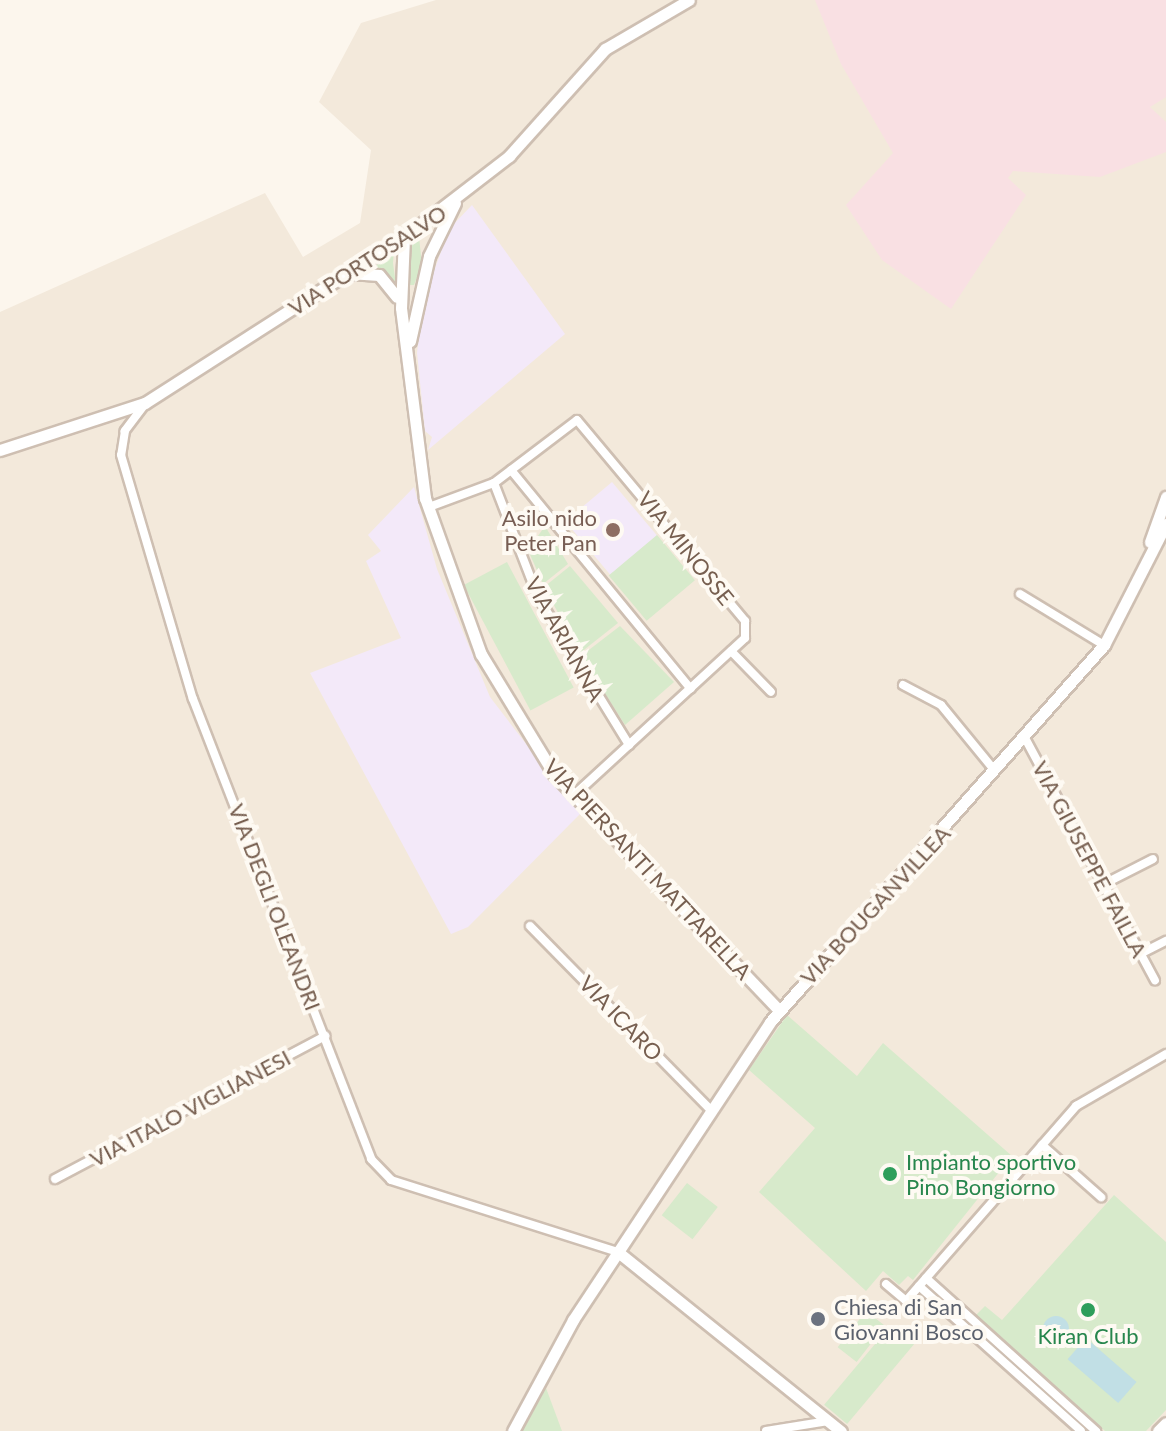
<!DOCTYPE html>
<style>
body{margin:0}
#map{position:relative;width:1166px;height:1431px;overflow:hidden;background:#fcf6ed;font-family:Lato,sans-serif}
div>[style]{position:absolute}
.residential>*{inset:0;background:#f3e9db}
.education>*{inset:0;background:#f3e9f9;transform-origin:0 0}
.medical>*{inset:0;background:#f9e0e3}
.green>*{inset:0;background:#d7eacb;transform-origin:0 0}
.water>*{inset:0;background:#c1dfe5;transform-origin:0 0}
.round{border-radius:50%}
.roads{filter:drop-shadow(2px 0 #cebfb2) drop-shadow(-2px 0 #cebfb2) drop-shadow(0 2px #cebfb2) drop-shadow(0 -2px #cebfb2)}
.street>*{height:8px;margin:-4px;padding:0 4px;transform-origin:4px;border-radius:4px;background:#fff}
.secondary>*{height:11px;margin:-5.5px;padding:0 5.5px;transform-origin:5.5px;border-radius:5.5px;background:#fff}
.dots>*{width:22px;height:22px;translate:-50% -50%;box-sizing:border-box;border:4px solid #fefaf3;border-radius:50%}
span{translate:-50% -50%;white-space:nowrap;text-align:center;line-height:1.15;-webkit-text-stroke:8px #fefaf3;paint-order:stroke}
.street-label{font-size:22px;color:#775f50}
.education-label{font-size:22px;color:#785e54}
.right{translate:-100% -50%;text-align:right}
.leisure-label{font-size:22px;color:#27864d}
.left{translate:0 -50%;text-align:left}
.worship-label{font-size:22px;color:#5b616d}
</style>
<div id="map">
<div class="residential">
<i style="clip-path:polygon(436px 0,1166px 0,1166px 1431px,0 1431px,0 312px,265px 193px,303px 257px,360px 223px,371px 150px,319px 102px,361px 23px)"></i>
</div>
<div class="education">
<i style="clip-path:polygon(472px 205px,565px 334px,428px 450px,432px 437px,425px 431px,417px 353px,423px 302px,449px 229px)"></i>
<i style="left:612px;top:482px;width:70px;height:61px;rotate:50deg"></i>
<i style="clip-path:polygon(414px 487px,437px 569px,490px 697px,580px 814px,468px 927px,451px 934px,310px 673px,401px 638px,366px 561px,381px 551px,368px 535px)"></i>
</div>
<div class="medical">
<i style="clip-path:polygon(815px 0,1166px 0,1166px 97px,1150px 107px,1166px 122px,1166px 152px,1100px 177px,1013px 171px,1008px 178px,1026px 195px,951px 309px,882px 260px,846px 205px,893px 153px,841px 64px)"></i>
</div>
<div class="green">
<i style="clip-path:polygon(419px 237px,422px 265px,414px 285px,406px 285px,407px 240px)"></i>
<i style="clip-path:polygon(394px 252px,393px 263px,396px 285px,367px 267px)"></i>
<i style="clip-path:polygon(545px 526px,568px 564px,543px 584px,528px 550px)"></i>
<i style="left:657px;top:535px;width:59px;height:63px;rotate:50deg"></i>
<i style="left:507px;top:562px;width:142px;height:49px;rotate:62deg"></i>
<i style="clip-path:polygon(570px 566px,618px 623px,580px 653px,544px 587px)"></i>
<i style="clip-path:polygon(620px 626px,674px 682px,625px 725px,581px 656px)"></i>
<i style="clip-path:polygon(787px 1015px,857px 1076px,883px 1043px,1012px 1156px,913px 1280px,908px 1276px,899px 1285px,883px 1271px,866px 1291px,759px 1192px,815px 1128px,749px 1070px)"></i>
<i style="left:687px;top:1183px;width:39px;height:41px;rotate:38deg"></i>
<i style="clip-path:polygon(1114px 1195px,1166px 1242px,1166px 1410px,1146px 1431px,1105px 1431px,976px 1315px,985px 1306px,1002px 1320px)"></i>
<i style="left:866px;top:1311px;width:24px;height:46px;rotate:38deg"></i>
<i style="left:891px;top:1325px;width:30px;height:104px;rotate:40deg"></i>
<i style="clip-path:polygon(546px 1388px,562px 1431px,521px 1431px)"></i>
</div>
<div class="water">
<i class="round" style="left:1043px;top:1316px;width:26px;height:26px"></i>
<i style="left:1086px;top:1338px;width:67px;height:28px;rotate:41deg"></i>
</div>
<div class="roads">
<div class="street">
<i style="left:145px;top:404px;width:34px;rotate:127deg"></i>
<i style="left:125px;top:431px;width:24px;rotate:99deg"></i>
<i style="left:121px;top:455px;width:254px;rotate:73.6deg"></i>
<i style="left:193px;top:699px;width:493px;rotate:68.8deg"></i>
<i style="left:371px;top:1159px;width:29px;rotate:46deg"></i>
<i style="left:391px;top:1180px;width:238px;rotate:17.6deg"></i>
<i style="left:511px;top:470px;width:283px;rotate:50.6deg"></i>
<i style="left:494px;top:483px;width:122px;rotate:68.9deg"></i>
<i style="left:538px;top:597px;width:174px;rotate:58.4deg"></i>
<i style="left:429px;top:507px;width:69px;rotate:-20.3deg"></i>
<i style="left:494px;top:483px;width:104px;rotate:-37.2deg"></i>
<i style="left:577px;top:420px;width:262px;rotate:50.1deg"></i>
<i style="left:745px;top:621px;width:17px;rotate:90deg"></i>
<i style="left:745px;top:638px;width:232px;rotate:137.4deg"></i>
<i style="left:1020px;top:594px;width:98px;rotate:31.3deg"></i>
<i style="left:731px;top:651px;width:57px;rotate:45.7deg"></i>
<i style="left:903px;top:685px;width:43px;rotate:27.8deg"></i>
<i style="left:941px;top:705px;width:85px;rotate:50.7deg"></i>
<i style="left:1025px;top:738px;width:275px;rotate:61.8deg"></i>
<i style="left:1102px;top:885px;width:57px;rotate:-27deg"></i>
<i style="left:530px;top:926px;width:258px;rotate:45.5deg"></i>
<i style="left:1142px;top:953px;width:27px;rotate:-27deg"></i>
<i style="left:1042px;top:1145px;width:79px;rotate:41.4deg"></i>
<i style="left:55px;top:1179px;width:306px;rotate:-27.9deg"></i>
<i style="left:926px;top:1278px;width:229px;rotate:42deg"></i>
<i style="left:886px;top:1284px;width:26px;rotate:40deg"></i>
<i style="left:906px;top:1301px;width:259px;rotate:-48.9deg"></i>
<i style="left:1076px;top:1106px;width:104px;rotate:-30deg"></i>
<i style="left:919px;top:1286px;width:217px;rotate:41.8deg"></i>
<i style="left:766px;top:1431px;width:63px;rotate:-9.2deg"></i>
</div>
<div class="secondary">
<i style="left:404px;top:237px;width:71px;rotate:92.4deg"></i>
<i style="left:401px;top:308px;width:192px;rotate:82.8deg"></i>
<i style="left:425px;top:498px;width:166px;rotate:70.3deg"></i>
<i style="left:481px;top:654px;width:140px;rotate:58.7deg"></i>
<i style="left:554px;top:774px;width:326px;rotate:46.4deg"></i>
<i style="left:349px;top:273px;width:30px;rotate:4deg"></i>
<i style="left:379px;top:275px;width:28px;rotate:51deg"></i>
<i style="left:410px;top:341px;width:87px;rotate:-77.4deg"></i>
<i style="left:429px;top:256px;width:59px;rotate:-63.9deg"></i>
<i style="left:0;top:450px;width:152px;rotate:-18deg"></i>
<i style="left:145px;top:403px;width:308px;rotate:-32.7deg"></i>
<i style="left:404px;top:237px;width:133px;rotate:-37.6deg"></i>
<i style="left:509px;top:156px;width:144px;rotate:-48.1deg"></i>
<i style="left:605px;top:49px;width:97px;rotate:-30.3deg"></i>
<i style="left:1150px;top:542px;width:48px;rotate:-70.4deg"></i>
<i style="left:618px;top:1252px;width:286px;rotate:38.8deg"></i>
<i style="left:513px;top:1431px;width:126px;rotate:-61.6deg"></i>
<i style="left:573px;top:1320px;width:357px;rotate:-56.5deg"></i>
<i style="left:770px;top:1022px;width:504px;rotate:-48.46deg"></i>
<i style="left:1104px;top:645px;width:136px;rotate:-62.9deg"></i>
<i style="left:1158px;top:1431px;width:11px;rotate:-45deg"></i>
</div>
</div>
<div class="dots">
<i style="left:613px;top:530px;background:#8d6e63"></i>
<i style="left:890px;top:1174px;background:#2e9e5b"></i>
<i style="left:1088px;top:1310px;background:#2e9e5b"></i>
<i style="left:818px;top:1319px;background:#6b7280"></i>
</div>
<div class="street-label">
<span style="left:367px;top:260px;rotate:-33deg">VIA PORTOSALVO</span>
<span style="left:686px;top:548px;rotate:51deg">VIA MINOSSE</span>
<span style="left:565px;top:639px;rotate:61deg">VIA ARIANNA</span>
<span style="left:1090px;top:859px;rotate:62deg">VIA GIUSEPPE FAILLA</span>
<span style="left:648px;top:869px;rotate:47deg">VIA PIERSANTI MATTARELLA</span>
<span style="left:875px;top:905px;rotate:-47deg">VIA BOUGANVILLEA</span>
<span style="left:275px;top:907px;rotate:69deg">VIA DEGLI OLEANDRI</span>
<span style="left:621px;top:1018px;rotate:46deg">VIA ICARO</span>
<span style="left:190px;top:1108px;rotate:-28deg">VIA ITALO VIGLIANESI</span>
</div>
<div class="education-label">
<span class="right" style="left:597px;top:530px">Asilo nido<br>Peter Pan</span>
</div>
<div class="leisure-label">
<span class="left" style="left:906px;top:1174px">Impianto sportivo<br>Pino Bongiorno</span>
<span style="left:1088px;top:1336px">Kiran Club</span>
</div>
<div class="worship-label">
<span class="left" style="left:834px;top:1319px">Chiesa di San<br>Giovanni Bosco</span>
</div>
</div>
